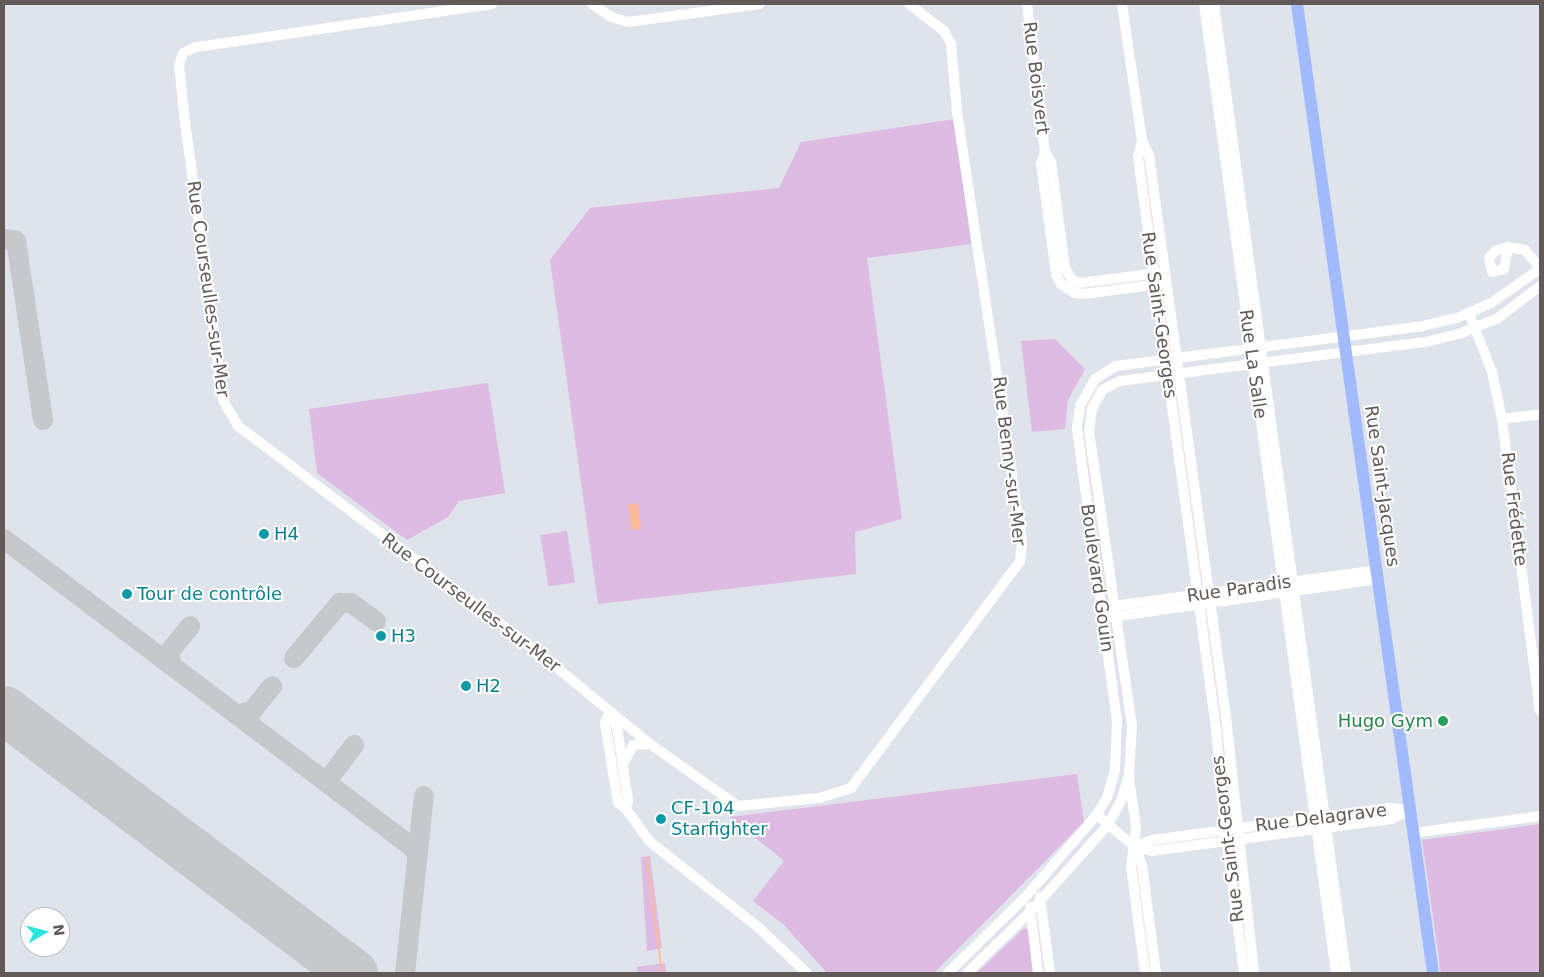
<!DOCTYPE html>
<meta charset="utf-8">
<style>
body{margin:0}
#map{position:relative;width:1544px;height:977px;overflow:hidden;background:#dfe3eb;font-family:"DejaVu Sans",sans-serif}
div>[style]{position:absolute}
.green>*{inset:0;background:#debbe3;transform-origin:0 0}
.water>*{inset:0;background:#febb9c;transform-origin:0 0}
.stream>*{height:2px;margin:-1px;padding:0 1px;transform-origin:1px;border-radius:1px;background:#febb9c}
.taxiway>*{height:20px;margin:-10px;padding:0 10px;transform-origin:10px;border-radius:10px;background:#c6c8cc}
.runway>*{height:49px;margin:-24.5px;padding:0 24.5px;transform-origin:24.5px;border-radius:24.5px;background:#c6c8cc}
.minor>*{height:10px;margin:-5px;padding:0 5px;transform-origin:5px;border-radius:5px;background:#fff}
.major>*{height:12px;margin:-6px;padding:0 6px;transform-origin:6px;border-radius:6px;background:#a1bbfe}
.dots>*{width:14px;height:14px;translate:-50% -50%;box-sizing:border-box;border:2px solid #fff;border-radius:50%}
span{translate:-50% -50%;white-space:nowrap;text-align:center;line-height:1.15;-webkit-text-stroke:4px #fff;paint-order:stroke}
.street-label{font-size:18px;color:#605b58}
.culture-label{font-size:18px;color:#0d838f}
.left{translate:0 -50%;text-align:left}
.leisure-label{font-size:18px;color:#27864d}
.right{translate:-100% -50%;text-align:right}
.frame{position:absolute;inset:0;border:5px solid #605b58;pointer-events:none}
.north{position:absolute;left:20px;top:907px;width:50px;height:50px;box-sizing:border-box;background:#fff;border:1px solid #bfbdbc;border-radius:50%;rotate:82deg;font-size:14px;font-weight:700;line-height:20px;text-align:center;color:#605b58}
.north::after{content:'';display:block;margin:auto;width:18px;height:22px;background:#29e7df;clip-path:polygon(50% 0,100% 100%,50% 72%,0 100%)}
</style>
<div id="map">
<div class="green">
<i style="clip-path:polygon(955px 119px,971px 244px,867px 258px,902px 519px,855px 532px,856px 574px,598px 604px,550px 260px,590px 208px,779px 188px,801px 142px)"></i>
<i style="clip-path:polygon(1055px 339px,1085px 369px,1068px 400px,1065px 429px,1032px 432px,1021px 341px)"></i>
<i style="clip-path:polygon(488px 383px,505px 493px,459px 501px,448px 517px,407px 540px,317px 473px,309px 409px)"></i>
<i style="left:567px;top:531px;width:52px;height:27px;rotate:81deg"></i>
<i style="clip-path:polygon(1077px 774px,1084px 822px,934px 973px,827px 973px,783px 924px,753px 901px,784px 861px,730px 817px)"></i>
<i style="clip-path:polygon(1540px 824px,1540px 973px,1441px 973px,1422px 840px)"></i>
<i style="clip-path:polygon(650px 856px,662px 948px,647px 951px,641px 857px)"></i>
<i style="clip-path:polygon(1024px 928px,1035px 933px,1039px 973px,977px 973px)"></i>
<i style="clip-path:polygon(665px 963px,666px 973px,638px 973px,637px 967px)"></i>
</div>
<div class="water">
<i style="left:638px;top:503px;width:26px;height:10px;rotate:83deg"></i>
</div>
<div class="stream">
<i style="left:647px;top:857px;width:117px;rotate:82.6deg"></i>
</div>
<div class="taxiway">
<i style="left:4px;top:239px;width:12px;rotate:9deg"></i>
<i style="left:16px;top:241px;width:181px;rotate:81.4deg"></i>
<i style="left:4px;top:539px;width:511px;rotate:37.05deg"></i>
<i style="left:412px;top:847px;width:9px;rotate:54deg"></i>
<i style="left:417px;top:854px;width:9px;rotate:90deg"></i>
<i style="left:294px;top:658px;width:72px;rotate:-50.1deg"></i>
<i style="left:340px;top:603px;width:11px"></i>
<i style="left:351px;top:603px;width:31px;rotate:36deg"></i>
<i style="left:171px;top:665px;width:14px;rotate:-94deg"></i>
<i style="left:170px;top:651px;width:32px;rotate:-51deg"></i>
<i style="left:237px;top:715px;width:16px;rotate:-15deg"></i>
<i style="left:252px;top:711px;width:32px;rotate:-51deg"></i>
<i style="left:333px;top:773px;width:35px;rotate:-53deg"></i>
<i style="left:405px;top:973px;width:178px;rotate:-83.9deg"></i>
</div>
<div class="runway">
<i style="left:4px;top:710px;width:437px;rotate:37deg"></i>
</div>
<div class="minor">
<i style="left:492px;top:4px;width:299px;rotate:171.7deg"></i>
<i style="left:196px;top:47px;width:14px;rotate:155deg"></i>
<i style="left:183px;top:53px;width:13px;rotate:108deg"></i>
<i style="left:179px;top:65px;width:57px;rotate:84deg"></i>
<i style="left:185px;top:122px;width:281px;rotate:82.2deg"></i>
<i style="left:223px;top:400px;width:30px;rotate:60deg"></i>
<i style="left:238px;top:426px;width:369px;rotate:37deg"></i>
<i style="left:533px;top:648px;width:151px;rotate:39.4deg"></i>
<i style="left:650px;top:744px;width:108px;rotate:35.2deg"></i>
<i style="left:738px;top:806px;width:81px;rotate:-5.6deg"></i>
<i style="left:819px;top:798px;width:34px;rotate:-17deg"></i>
<i style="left:851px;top:788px;width:283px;rotate:-53.3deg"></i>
<i style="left:1020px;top:561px;width:19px;rotate:-84deg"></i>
<i style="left:1022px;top:542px;width:437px;rotate:-98.6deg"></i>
<i style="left:957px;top:110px;width:66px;rotate:-95.2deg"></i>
<i style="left:951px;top:44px;width:15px;rotate:-118deg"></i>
<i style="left:944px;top:31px;width:44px;rotate:-142.4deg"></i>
<i style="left:592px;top:4px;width:23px;rotate:34deg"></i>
<i style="left:611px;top:17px;width:19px;rotate:16deg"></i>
<i style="left:629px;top:22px;width:132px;rotate:-7.8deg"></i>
<i style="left:1027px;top:4px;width:149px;rotate:83.1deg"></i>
<i style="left:1045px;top:152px;width:12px;rotate:59deg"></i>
<i style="left:1051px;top:162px;width:107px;rotate:82.5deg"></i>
<i style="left:1065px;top:268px;width:14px;rotate:60deg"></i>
<i style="left:1072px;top:280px;width:9px;rotate:21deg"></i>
<i style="left:1080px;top:283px;width:79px;rotate:-7.3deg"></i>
<i style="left:1122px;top:4px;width:138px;rotate:81.7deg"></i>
<i style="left:1142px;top:141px;width:16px;rotate:63deg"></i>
<i style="left:1149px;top:155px;width:118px;rotate:82.2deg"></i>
<i style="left:1165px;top:272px;width:459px;rotate:82.2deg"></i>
<i style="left:1227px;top:727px;width:247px;rotate:83.7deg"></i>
<i style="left:1204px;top:4px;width:978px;rotate:82.24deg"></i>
<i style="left:1214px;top:4px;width:978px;rotate:82.24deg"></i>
<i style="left:1142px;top:141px;width:16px;rotate:104deg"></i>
<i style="left:1138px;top:157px;width:577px;rotate:82.23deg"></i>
<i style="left:1216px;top:729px;width:101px;rotate:84.9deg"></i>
<i style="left:1225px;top:830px;width:144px;rotate:82.4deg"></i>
<i style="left:1045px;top:152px;width:13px;rotate:108deg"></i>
<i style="left:1041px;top:164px;width:111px;rotate:82.2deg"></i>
<i style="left:1056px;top:274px;width:11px;rotate:63deg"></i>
<i style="left:1061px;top:284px;width:17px;rotate:33deg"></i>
<i style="left:1075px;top:293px;width:9px;rotate:6deg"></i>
<i style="left:1084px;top:294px;width:76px;rotate:-7.6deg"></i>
<i style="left:1508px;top:247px;width:22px;rotate:100deg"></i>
<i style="left:1504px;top:269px;width:12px;rotate:166deg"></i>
<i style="left:1492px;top:272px;width:14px;rotate:-102deg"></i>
<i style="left:1489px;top:258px;width:9px;rotate:-49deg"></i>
<i style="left:1495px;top:251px;width:14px;rotate:-17deg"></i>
<i style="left:1508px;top:247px;width:17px;rotate:10deg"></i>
<i style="left:1525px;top:250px;width:23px;rotate:50deg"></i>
<i style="left:1469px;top:313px;width:63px;rotate:68.7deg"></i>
<i style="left:1492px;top:372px;width:48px;rotate:78deg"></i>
<i style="left:1502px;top:419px;width:294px;rotate:82.6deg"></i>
<i style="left:1502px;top:419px;width:38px;rotate:-7deg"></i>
<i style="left:1107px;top:607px;width:272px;rotate:-7.8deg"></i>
<i style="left:1111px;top:617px;width:270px;rotate:-8.1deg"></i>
<i style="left:610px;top:711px;width:13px;rotate:113deg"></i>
<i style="left:605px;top:723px;width:81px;rotate:80.8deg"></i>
<i style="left:618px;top:803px;width:10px;rotate:37deg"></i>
<i style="left:626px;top:809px;width:39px;rotate:54deg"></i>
<i style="left:649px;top:841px;width:140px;rotate:38.3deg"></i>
<i style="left:759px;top:928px;width:66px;rotate:43.2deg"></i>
<i style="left:612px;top:714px;width:14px;rotate:69deg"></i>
<i style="left:617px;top:727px;width:74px;rotate:81.4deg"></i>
<i style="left:628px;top:800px;width:9px;rotate:103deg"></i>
<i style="left:623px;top:764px;width:21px;rotate:-62deg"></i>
<i style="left:633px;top:745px;width:17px;rotate:-3deg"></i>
<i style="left:1129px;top:778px;width:49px;rotate:81.9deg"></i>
<i style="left:1136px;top:827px;width:39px;rotate:97deg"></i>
<i style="left:1131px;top:866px;width:108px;rotate:82.5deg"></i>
<i style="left:1097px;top:815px;width:50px;rotate:40.1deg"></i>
<i style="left:1135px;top:847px;width:17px;rotate:13deg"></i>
<i style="left:1152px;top:851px;width:241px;rotate:-7.6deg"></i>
<i style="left:1391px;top:819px;width:21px;rotate:-25deg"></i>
<i style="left:1413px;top:833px;width:128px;rotate:-7.6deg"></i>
<i style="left:1135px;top:847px;width:18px;rotate:-22deg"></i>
<i style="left:1152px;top:840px;width:240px;rotate:-7.7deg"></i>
<i style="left:1390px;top:808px;width:18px;rotate:6deg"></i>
<i style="left:1136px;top:848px;width:18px;rotate:71deg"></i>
<i style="left:1142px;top:865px;width:109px;rotate:82.6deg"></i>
<i style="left:1040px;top:897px;width:77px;rotate:82.5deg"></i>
<i style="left:1030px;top:907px;width:66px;rotate:83.1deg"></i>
<i style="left:948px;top:973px;width:112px;rotate:-44.6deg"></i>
<i style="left:1028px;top:894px;width:102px;rotate:-49deg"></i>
<i style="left:1095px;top:817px;width:22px;rotate:-58deg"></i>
<i style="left:1107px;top:798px;width:29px;rotate:-74deg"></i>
<i style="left:1115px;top:770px;width:49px;rotate:-87.7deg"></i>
<i style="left:1117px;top:721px;width:296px;rotate:-97.8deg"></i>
<i style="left:1077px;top:428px;width:22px;rotate:-82deg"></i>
<i style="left:1080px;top:406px;width:31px;rotate:-61deg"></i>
<i style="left:1095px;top:379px;width:25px;rotate:-32deg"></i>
<i style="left:1116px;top:366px;width:309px;rotate:-7.4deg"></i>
<i style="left:1422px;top:326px;width:36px;rotate:-13deg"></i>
<i style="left:1457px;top:318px;width:37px;rotate:-24deg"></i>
<i style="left:1491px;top:303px;width:60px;rotate:-34.8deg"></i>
<i style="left:967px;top:973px;width:89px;rotate:-44.1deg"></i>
<i style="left:1031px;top:911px;width:115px;rotate:-48.2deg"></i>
<i style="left:1108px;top:825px;width:27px;rotate:-62deg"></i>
<i style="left:1121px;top:801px;width:27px;rotate:-73deg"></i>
<i style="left:1129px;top:775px;width:49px;rotate:-86.5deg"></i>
<i style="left:1132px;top:726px;width:296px;rotate:-98.3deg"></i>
<i style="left:1089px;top:433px;width:24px;rotate:-83deg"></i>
<i style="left:1092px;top:409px;width:21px;rotate:-62deg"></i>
<i style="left:1102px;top:390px;width:20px;rotate:-27deg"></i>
<i style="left:1120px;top:381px;width:308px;rotate:-7.3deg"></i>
<i style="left:1426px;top:342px;width:36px;rotate:-14deg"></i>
<i style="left:1461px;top:333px;width:40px;rotate:-22deg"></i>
<i style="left:1498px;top:318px;width:53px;rotate:-37.3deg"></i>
</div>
<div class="major">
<i style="left:1297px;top:4px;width:978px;rotate:82.01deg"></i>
</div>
<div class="dots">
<i style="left:264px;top:534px;background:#0f9aa8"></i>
<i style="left:127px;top:594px;background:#0f9aa8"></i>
<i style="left:381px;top:636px;background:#0f9aa8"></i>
<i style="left:466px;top:686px;background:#0f9aa8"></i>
<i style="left:1443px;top:721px;background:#2e9e5b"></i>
<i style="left:661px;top:819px;background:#0f9aa8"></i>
</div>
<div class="street-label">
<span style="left:1036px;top:78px;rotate:83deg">Rue Boisvert</span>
<span style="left:208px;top:289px;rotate:82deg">Rue Courseulles-sur-Mer</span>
<span style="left:1159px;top:315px;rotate:82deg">Rue Saint-Georges</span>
<span style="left:1253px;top:364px;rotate:82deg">Rue La Salle</span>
<span style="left:1009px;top:461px;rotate:83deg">Rue Benny-sur-Mer</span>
<span style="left:1382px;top:486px;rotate:82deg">Rue Saint-Jacques</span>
<span style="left:1514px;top:509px;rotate:83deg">Rue Frédette</span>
<span style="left:1097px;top:578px;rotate:82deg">Boulevard Gouin</span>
<span style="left:1239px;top:589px;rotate:-8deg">Rue Paradis</span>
<span style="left:471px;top:603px;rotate:37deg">Rue Courseulles-sur-Mer</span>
<span style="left:1321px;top:818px;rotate:-7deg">Rue Delagrave</span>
<span style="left:1228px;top:839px;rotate:-97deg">Rue Saint-Georges</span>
</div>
<div class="culture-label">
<span class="left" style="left:274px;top:534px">H4</span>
<span class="left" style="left:137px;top:594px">Tour de contrôle</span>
<span class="left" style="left:391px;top:636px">H3</span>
<span class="left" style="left:476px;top:686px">H2</span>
<span class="left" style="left:671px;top:819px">CF-104<br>Starfighter</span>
</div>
<div class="leisure-label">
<span class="right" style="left:1433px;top:721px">Hugo Gym</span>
</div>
<div class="frame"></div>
<div class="north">N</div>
</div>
